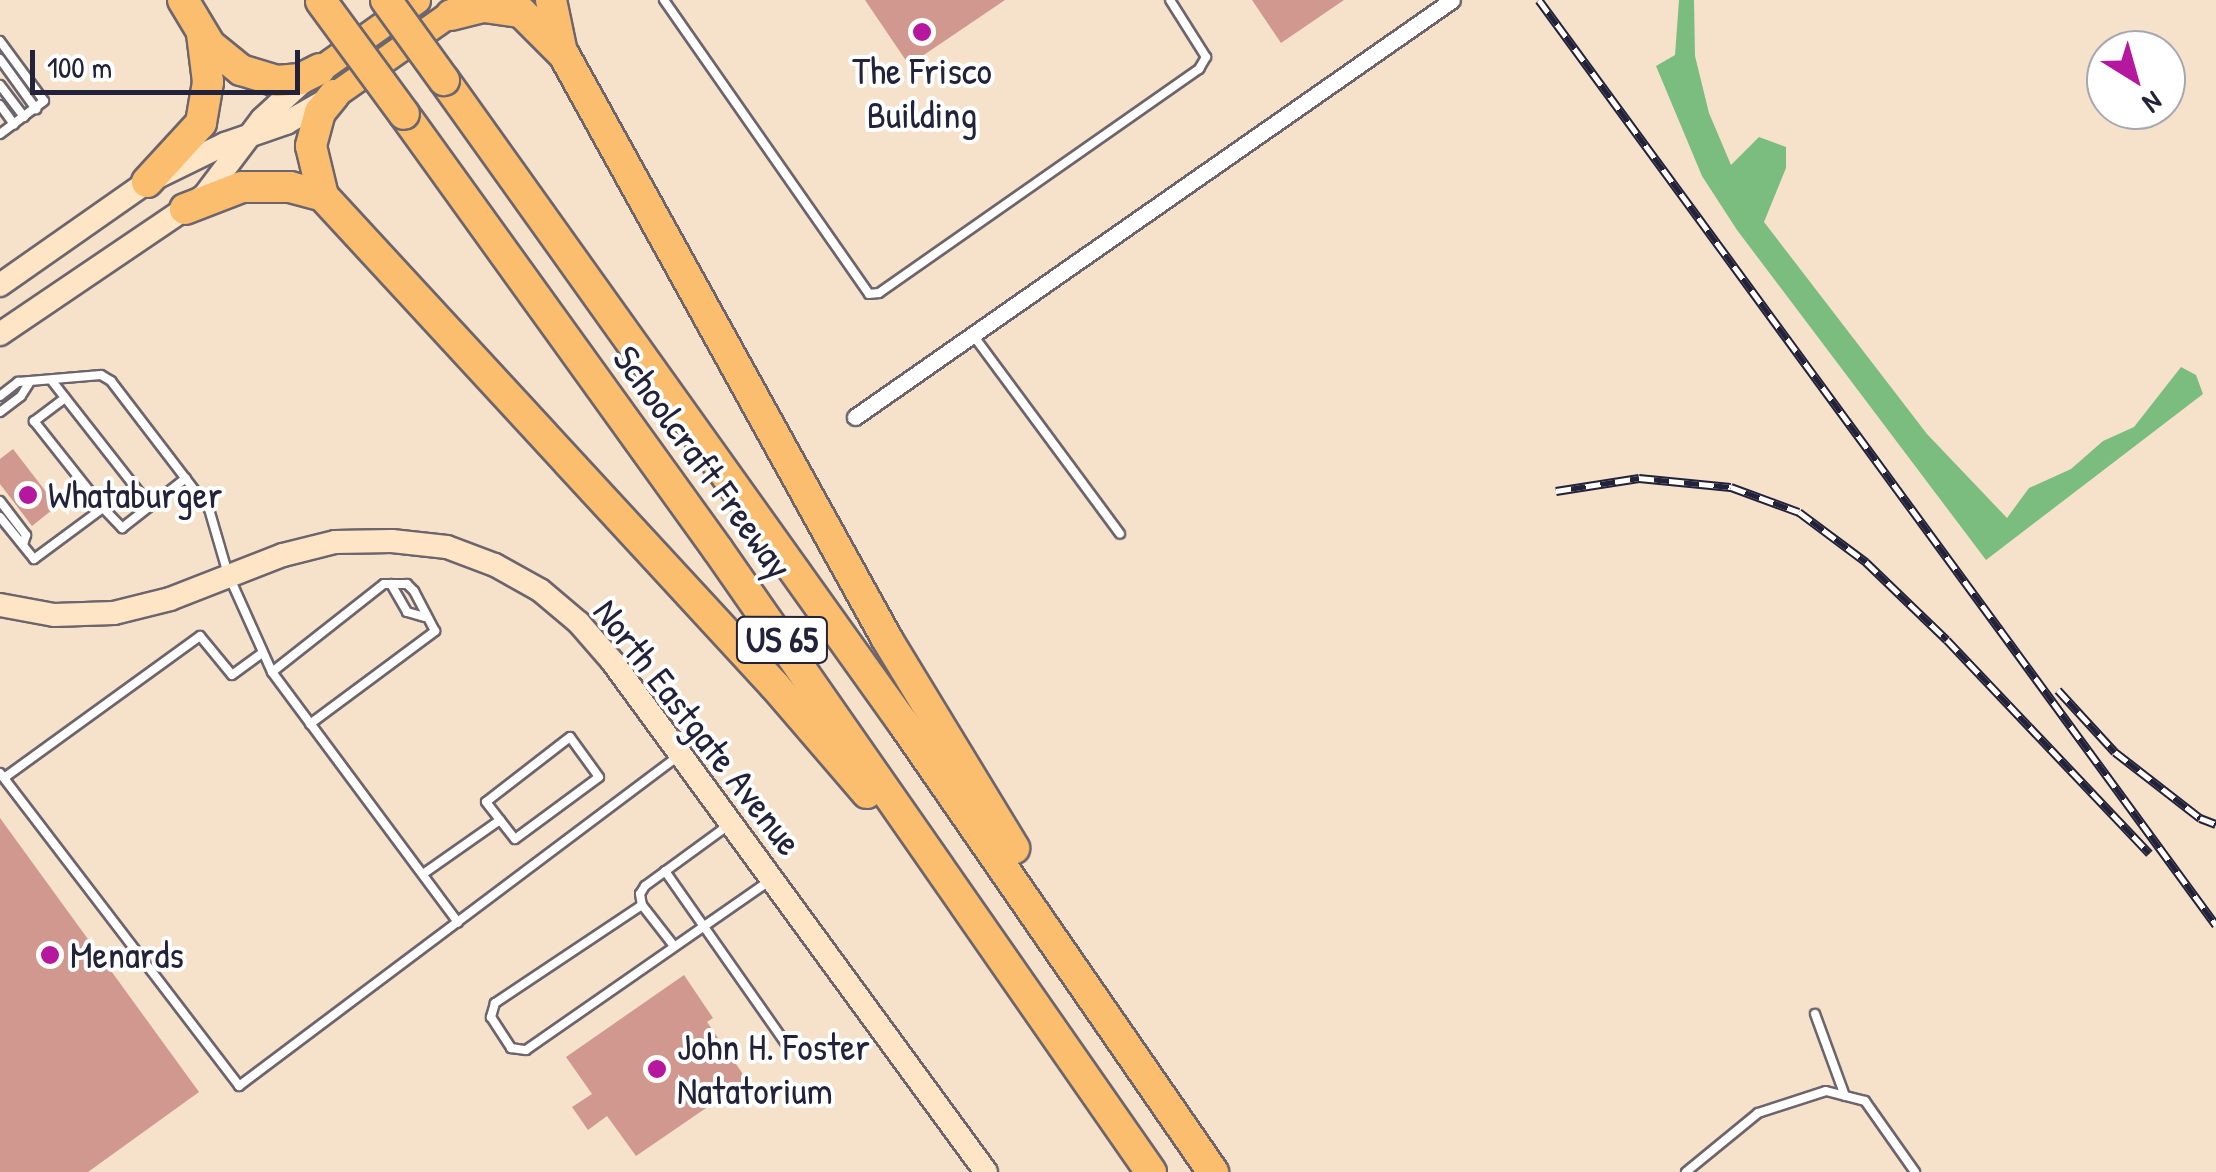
<!DOCTYPE html>
<style>
body{margin:0}
#map{position:relative;width:2216px;height:1172px;overflow:hidden;background:#f6e2cb;font-family:"Patrick Hand",sans-serif}
div>[style]{position:absolute}
.forest>*{inset:0;background:#7bbd7f}
.building>*{inset:0;background:#d0988e}
.roads{filter:drop-shadow(2px 0 #6c656d) drop-shadow(-2px 0 #6c656d) drop-shadow(0 2px #6c656d) drop-shadow(0 -2px #6c656d)}
.lane>*{height:8px;margin:-4px;padding:0 4px;transform-origin:4px;border-radius:4px;background:#fff}
.street>*{height:15px;margin:-7.5px;padding:0 7.5px;transform-origin:7.5px;border-radius:7.5px;background:#fff}
.secondary>*{height:22px;margin:-11px;padding:0 11px;transform-origin:11px;border-radius:11px;background:#fde5c5}
.primary>*{height:25px;margin:-12.5px;padding:0 12.5px;transform-origin:12.5px;border-radius:12.5px;background:#fbbd6e}
.highway>*{height:30px;margin:-15px;padding:0 15px;transform-origin:15px;border-radius:15px;background:#fbbd6e}
.rail>*{height:9px;margin-top:-4.5px;transform-origin:0;background:repeating-linear-gradient(90deg,#fff 0 15px,#22223b 0 30px);box-sizing:border-box;border-block:2px solid #22223b}
.bridges{filter:drop-shadow(2px 0 #6c656d) drop-shadow(-2px 0 #6c656d) drop-shadow(0 2px #6c656d) drop-shadow(0 -2px #6c656d)}
.highway-bridge>*{height:30px;margin:-15px;padding:0 15px;transform-origin:15px;border-radius:15px;background:#fbbd6e}
.dots>*{width:28px;height:28px;translate:-50% -50%;box-sizing:border-box;border:5px solid #fff;border-radius:50%}
span{translate:-50% -50%;white-space:nowrap;text-align:center;line-height:1.15;-webkit-text-stroke:8px #fff;paint-order:stroke}
.shield-label span{padding:2px 8px;background:#fff;border:2px solid;border-radius:8px;-webkit-text-stroke-width:0}
.shield-label{font-size:35px;color:#22223b;font-weight:700}
.poi-label{font-size:38px;color:#22223b}
.left{translate:0 -50%;text-align:left}
.street-label{font-size:38px;color:#22223b}
.north{position:absolute;left:2086px;top:30px;width:100px;height:100px;box-sizing:border-box;background:#fff;border:2px solid #a7a7b1;border-radius:50%;rotate:143deg;font-size:28px;font-weight:700;line-height:40px;text-align:center;color:#22223b}
.north::after{content:'';display:block;margin:auto;width:35px;height:45px;background:#b5179e;clip-path:polygon(50% 0,100% 100%,50% 72%,0 100%)}
.scale{position:absolute;left:30px;top:50px;width:270px;height:45px;box-sizing:border-box;border:5px solid #22223b;border-top:0;padding-left:12px;font-size:30px;line-height:35px;white-space:nowrap;color:#22223b;-webkit-text-stroke:8px #fff;paint-order:stroke}
</style>
<div id="map">
<div class="forest">
<i style="clip-path:polygon(1679px 0,1694px 0,1695px 56px,1709px 113px,1731px 165px,1759px 137px,1786px 147px,1786px 168px,1764px 222px,1927px 434px,2007px 518px,2029px 488px,2071px 469px,2103px 441px,2134px 427px,2181px 367px,2196px 375px,2203px 394px,1986px 560px,1737px 230px,1702px 176px,1656px 66px,1675px 55px)"></i>
</div>
<div class="building">
<i style="clip-path:polygon(865px 0,1005px 0,909px 65px)"></i>
<i style="clip-path:polygon(1252px 0,1344px 0,1281px 43px)"></i>
<i style="clip-path:polygon(13px 449px,57px 506px,32px 526px,0 484px,0 459px)"></i>
<i style="clip-path:polygon(0 818px,199px 1092px,88px 1172px,0 1172px)"></i>
<i style="clip-path:polygon(684px 975px,713px 1018px,707px 1022px,747px 1080px,636px 1156px,607px 1116px,588px 1130px,572px 1107px,592px 1094px,566px 1057px)"></i>
</div>
<div class="roads">
<div class="lane">
<i style="left:664px;top:0;width:358px;rotate:55.1deg"></i>
<i style="left:869px;top:294px;width:10px;rotate:-6deg"></i>
<i style="left:879px;top:293px;width:391px;rotate:-35deg"></i>
<i style="left:1199px;top:69px;width:14px;rotate:-60deg"></i>
<i style="left:1206px;top:57px;width:67px;rotate:-122.3deg"></i>
<i style="left:0;top:41px;width:74px;rotate:53.7deg"></i>
<i style="left:44px;top:101px;width:55px;rotate:143.1deg"></i>
<i style="left:0;top:59px;width:62px;rotate:54.2deg"></i>
<i style="left:0;top:85px;width:40px;rotate:53deg"></i>
<i style="left:0;top:105px;width:24px;rotate:54deg"></i>
<i style="left:973px;top:335px;width:247px;rotate:53.5deg"></i>
<i style="left:52px;top:381px;width:159px;rotate:51.9deg"></i>
<i style="left:0;top:396px;width:23px;rotate:-38deg"></i>
<i style="left:18px;top:382px;width:83px;rotate:-4.8deg"></i>
<i style="left:101px;top:375px;width:12px;rotate:31deg"></i>
<i style="left:111px;top:381px;width:161px;rotate:52.6deg"></i>
<i style="left:209px;top:509px;width:68px;rotate:73.7deg"></i>
<i style="left:228px;top:574px;width:107px;rotate:65.8deg"></i>
<i style="left:272px;top:672px;width:312px;rotate:53.4deg"></i>
<i style="left:65px;top:398px;width:39px;rotate:143deg"></i>
<i style="left:34px;top:421px;width:111px;rotate:51.6deg"></i>
<i style="left:0;top:412px;width:26px;rotate:-37deg"></i>
<i style="left:21px;top:396px;width:15px;rotate:-58deg"></i>
<i style="left:0;top:501px;width:43px;rotate:52.6deg"></i>
<i style="left:26px;top:535px;width:10px;rotate:107deg"></i>
<i style="left:0;top:517px;width:54px;rotate:51deg"></i>
<i style="left:34px;top:559px;width:86px;rotate:-36.5deg"></i>
<i style="left:103px;top:508px;width:28px;rotate:46deg"></i>
<i style="left:122px;top:528px;width:81px;rotate:-38deg"></i>
<i style="left:272px;top:672px;width:142px;rotate:-38.2deg"></i>
<i style="left:384px;top:584px;width:7px"></i>
<i style="left:391px;top:584px;width:32px;rotate:60deg"></i>
<i style="left:407px;top:612px;width:18px;rotate:16deg"></i>
<i style="left:310px;top:724px;width:156px;rotate:-36.6deg"></i>
<i style="left:435px;top:631px;width:45px;rotate:-117.7deg"></i>
<i style="left:414px;top:591px;width:10px;rotate:-135deg"></i>
<i style="left:407px;top:584px;width:16px;rotate:180deg"></i>
<i style="left:0;top:773px;width:394px;rotate:52.6deg"></i>
<i style="left:239px;top:1086px;width:548px;rotate:-36.91deg"></i>
<i style="left:4px;top:778px;width:242px;rotate:-35.9deg"></i>
<i style="left:200px;top:636px;width:50px;rotate:50.6deg"></i>
<i style="left:232px;top:675px;width:36px;rotate:-36deg"></i>
<i style="left:730px;top:824px;width:105px;rotate:143.9deg"></i>
<i style="left:645px;top:886px;width:9px;rotate:122deg"></i>
<i style="left:640px;top:894px;width:11px;rotate:80deg"></i>
<i style="left:642px;top:905px;width:177px;rotate:146.3deg"></i>
<i style="left:495px;top:1003px;width:15px;rotate:106deg"></i>
<i style="left:491px;top:1017px;width:37px;rotate:57deg"></i>
<i style="left:511px;top:1048px;width:15px;rotate:8deg"></i>
<i style="left:526px;top:1050px;width:295px;rotate:-34.8deg"></i>
<i style="left:665px;top:871px;width:213px;rotate:55deg"></i>
<i style="left:423px;top:874px;width:94px;rotate:-35deg"></i>
<i style="left:500px;top:820px;width:24px;rotate:52deg"></i>
<i style="left:515px;top:839px;width:104px;rotate:-36.4deg"></i>
<i style="left:599px;top:777px;width:49px;rotate:-125.9deg"></i>
<i style="left:570px;top:737px;width:106px;rotate:142.3deg"></i>
<i style="left:486px;top:802px;width:23px;rotate:52deg"></i>
<i style="left:642px;top:905px;width:52px;rotate:52deg"></i>
<i style="left:1815px;top:1014px;width:87px;rotate:69.9deg"></i>
<i style="left:1686px;top:1172px;width:93px;rotate:-39.3deg"></i>
<i style="left:1758px;top:1113px;width:71px;rotate:-17.9deg"></i>
<i style="left:1826px;top:1091px;width:40px;rotate:14.4deg"></i>
<i style="left:1865px;top:1101px;width:87px;rotate:54.8deg"></i>
</div>
<div class="street">
<i style="left:855px;top:417px;width:728px;rotate:-34.93deg"></i>
</div>
<div class="secondary">
<i style="left:0;top:285px;width:179px;rotate:-35deg"></i>
<i style="left:147px;top:182px;width:87px;rotate:-26deg"></i>
<i style="left:225px;top:144px;width:65px;rotate:-19deg"></i>
<i style="left:286px;top:123px;width:51px;rotate:-29.6deg"></i>
<i style="left:0;top:334px;width:246px;rotate:-34.1deg"></i>
<i style="left:204px;top:196px;width:96px;rotate:-53deg"></i>
<i style="left:262px;top:119px;width:64px;rotate:-42.5deg"></i>
<i style="left:0;top:605px;width:55px;rotate:10.5deg"></i>
<i style="left:54px;top:615px;width:60px;rotate:-1.9deg"></i>
<i style="left:114px;top:613px;width:58px;rotate:-14deg"></i>
<i style="left:170px;top:599px;width:121px;rotate:-21.3deg"></i>
<i style="left:283px;top:555px;width:54px;rotate:-14deg"></i>
<i style="left:335px;top:542px;width:57px;rotate:-1deg"></i>
<i style="left:392px;top:541px;width:55px;rotate:6.2deg"></i>
<i style="left:447px;top:547px;width:51px;rotate:20.6deg"></i>
<i style="left:495px;top:565px;width:51px;rotate:29.1deg"></i>
<i style="left:540px;top:590px;width:51px;rotate:40.2deg"></i>
<i style="left:579px;top:623px;width:50px;rotate:49deg"></i>
<i style="left:612px;top:661px;width:633px;rotate:53.8deg"></i>
</div>
<div class="primary">
<i style="left:320px;top:69px;width:119px;rotate:-35.4deg"></i>
<i style="left:334px;top:95px;width:160px;rotate:-35.1deg"></i>
</div>
<div class="highway">
<i style="left:183px;top:0;width:52px;rotate:59deg"></i>
<i style="left:210px;top:45px;width:40px;rotate:39deg"></i>
<i style="left:241px;top:70px;width:38px;rotate:17deg"></i>
<i style="left:277px;top:81px;width:23px;rotate:-5deg"></i>
<i style="left:300px;top:79px;width:22px;rotate:-27deg"></i>
<i style="left:551px;top:0;width:49px;rotate:78.2deg"></i>
<i style="left:451px;top:15px;width:34px;rotate:-14deg"></i>
<i style="left:484px;top:7px;width:37px;rotate:8deg"></i>
<i style="left:521px;top:12px;width:61px;rotate:45deg"></i>
<i style="left:564px;top:55px;width:667px;rotate:61.05deg"></i>
<i style="left:887px;top:639px;width:245px;rotate:58.7deg"></i>
<i style="left:444px;top:80px;width:790px;rotate:54.48deg"></i>
<i style="left:903px;top:723px;width:546px;rotate:55.38deg"></i>
<i style="left:334px;top:95px;width:22px;rotate:129deg"></i>
<i style="left:320px;top:112px;width:35px;rotate:105deg"></i>
<i style="left:311px;top:146px;width:51px;rotate:76.5deg"></i>
<i style="left:323px;top:196px;width:667px;rotate:47.31deg"></i>
<i style="left:775px;top:686px;width:141px;rotate:49.3deg"></i>
<i style="left:404px;top:114px;width:537px;rotate:54.24deg"></i>
<i style="left:718px;top:550px;width:758px;rotate:55.16deg"></i>
<i style="left:147px;top:182px;width:80px;rotate:-47.5deg"></i>
<i style="left:201px;top:123px;width:42px;rotate:-80.3deg"></i>
<i style="left:208px;top:82px;width:48px;rotate:-97.1deg"></i>
<i style="left:185px;top:209px;width:61px;rotate:-21.1deg"></i>
<i style="left:242px;top:187px;width:48px"></i>
<i style="left:290px;top:187px;width:34px;rotate:15deg"></i>
</div>
</div>
<div class="rail">
<i style="left:1539px;top:0;width:1146px;rotate:53.8deg"></i>
<i style="left:1556px;top:491px;width:84px;rotate:-8.9deg"></i>
<i style="left:1639px;top:478px;width:92px;rotate:5.6deg"></i>
<i style="left:1731px;top:487px;width:72px;rotate:20.2deg"></i>
<i style="left:1799px;top:512px;width:84px;rotate:36.7deg"></i>
<i style="left:1866px;top:562px;width:112px;rotate:43.9deg"></i>
<i style="left:1947px;top:640px;width:294px;rotate:46.5deg"></i>
<i style="left:2058px;top:690px;width:84px;rotate:47.4deg"></i>
<i style="left:2115px;top:752px;width:108px;rotate:37.8deg"></i>
<i style="left:2200px;top:818px;width:17px;rotate:21deg"></i>
</div>
<div class="bridges">
<div class="highway-bridge">
<i style="left:386px;top:0;width:99px;rotate:54.1deg"></i>
<i style="left:321px;top:1px;width:140px;rotate:53.7deg"></i>
</div>
</div>
<div class="dots">
<i style="left:922px;top:32px;background:#b5179e"></i>
<i style="left:28px;top:495px;background:#b5179e"></i>
<i style="left:50px;top:955px;background:#b5179e"></i>
<i style="left:657px;top:1069px;background:#b5179e"></i>
</div>
<div class="shield-label">
<span style="left:782px;top:640px">US 65</span>
</div>
<div class="poi-label">
<span style="left:922px;top:93px">The Frisco<br>Building</span>
<span class="left" style="left:48px;top:495px">Whataburger</span>
<span class="left" style="left:70px;top:955px">Menards</span>
<span class="left" style="left:677px;top:1069px">John H. Foster<br>Natatorium</span>
</div>
<div class="street-label">
<span style="left:703px;top:462px;rotate:54deg">Schoolcraft Freeway</span>
<span style="left:698px;top:727px;rotate:52deg">North Eastgate Avenue</span>
</div>
<div class="north">N</div>
<div class="scale">100 m</div>
</div>
